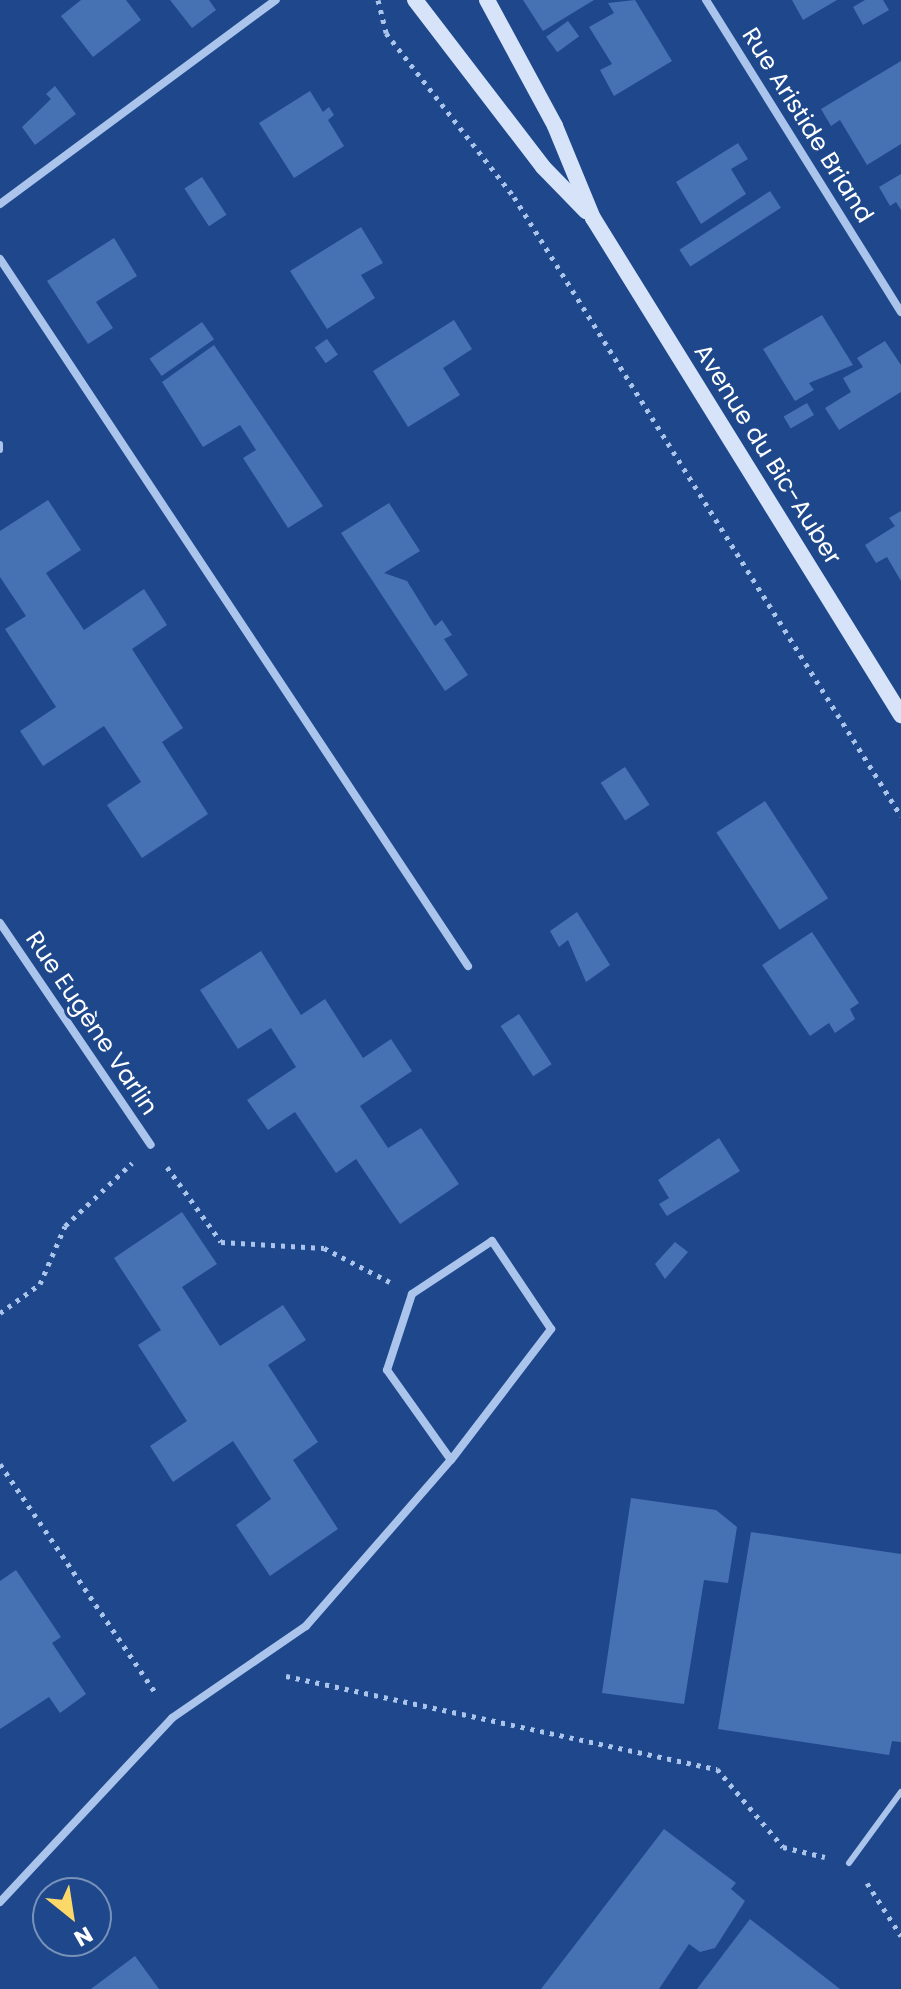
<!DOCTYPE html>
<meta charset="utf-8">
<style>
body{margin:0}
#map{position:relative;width:901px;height:1989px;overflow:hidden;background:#1e488b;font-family:Poppins,sans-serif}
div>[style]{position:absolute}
.building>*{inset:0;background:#4671b3;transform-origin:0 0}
.path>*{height:5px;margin-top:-2.5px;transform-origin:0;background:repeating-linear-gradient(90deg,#aac4ec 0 4px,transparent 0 10px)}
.lane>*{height:6px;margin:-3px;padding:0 3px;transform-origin:3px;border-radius:3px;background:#aac4ec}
.street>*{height:8px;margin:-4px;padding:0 4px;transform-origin:4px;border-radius:4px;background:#aac4ec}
.secondary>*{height:16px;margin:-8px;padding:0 8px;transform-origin:8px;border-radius:8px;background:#d6e3f9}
span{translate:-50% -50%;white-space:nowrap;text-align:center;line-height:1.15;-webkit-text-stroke:6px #1e488b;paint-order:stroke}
.street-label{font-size:24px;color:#fff}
.north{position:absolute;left:32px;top:1877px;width:80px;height:80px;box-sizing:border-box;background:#1e488b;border:2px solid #7891b9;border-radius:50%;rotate:150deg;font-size:22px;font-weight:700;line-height:32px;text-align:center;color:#fff}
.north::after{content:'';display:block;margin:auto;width:28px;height:36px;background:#fbd868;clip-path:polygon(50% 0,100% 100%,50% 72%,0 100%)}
</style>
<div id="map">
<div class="building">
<i style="clip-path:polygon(81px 0,126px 0,141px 20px,93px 57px,61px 16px)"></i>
<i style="clip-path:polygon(170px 0,209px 0,216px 10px,192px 28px)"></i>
<i style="clip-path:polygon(523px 0,594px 0,543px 31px)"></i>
<i style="clip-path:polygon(635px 0,672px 61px,614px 96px,600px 70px,612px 64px,589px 27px,614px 13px,608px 3px)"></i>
<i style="clip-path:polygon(792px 0,837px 0,803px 20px)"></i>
<i style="clip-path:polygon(865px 0,883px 0,889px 10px,863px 25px,853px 7px)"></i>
<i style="left:568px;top:21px;width:19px;height:27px;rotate:54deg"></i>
<i style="clip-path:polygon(901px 61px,901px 144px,867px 165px,840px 120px,831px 126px,821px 109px)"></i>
<i style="clip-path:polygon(55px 86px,76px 114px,35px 145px,22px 127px,51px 99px,46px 94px)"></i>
<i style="clip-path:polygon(310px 91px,323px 112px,329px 107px,334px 115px,328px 120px,344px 146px,294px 178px,259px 123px)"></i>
<i style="clip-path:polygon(738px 143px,748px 159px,731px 169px,746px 194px,701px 224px,676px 182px)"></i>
<i style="clip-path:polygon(901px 174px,901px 210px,896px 202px,890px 206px,879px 187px)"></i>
<i style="left:202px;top:177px;width:45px;height:21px;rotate:57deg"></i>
<i style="left:770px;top:191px;width:20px;height:108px;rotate:57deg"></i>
<i style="clip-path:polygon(361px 227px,383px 263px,361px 275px,375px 298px,327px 329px,290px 271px)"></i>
<i style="clip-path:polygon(114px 238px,137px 276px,96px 302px,113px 328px,88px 344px,47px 281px)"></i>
<i style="clip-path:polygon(822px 315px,853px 365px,809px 383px,814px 390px,795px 401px,763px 349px)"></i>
<i style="clip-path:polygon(454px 320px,472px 349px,443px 368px,460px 395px,408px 427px,373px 371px)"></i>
<i style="left:202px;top:322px;width:21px;height:64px;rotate:55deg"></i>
<i style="left:327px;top:339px;width:19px;height:15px;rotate:55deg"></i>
<i style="clip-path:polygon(885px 341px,901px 365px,901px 392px,839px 430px,825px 408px,851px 392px,843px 378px,863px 367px,857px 358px)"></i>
<i style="clip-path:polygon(214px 345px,323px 506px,288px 528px,243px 458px,256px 450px,240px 425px,203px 447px,162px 382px)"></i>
<i style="left:807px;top:403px;width:14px;height:27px;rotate:60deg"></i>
<i style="clip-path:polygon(48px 500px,81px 550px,46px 573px,84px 630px,144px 589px,167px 625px,132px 649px,183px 728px,162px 742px,208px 814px,142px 858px,107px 805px,141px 782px,104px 726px,43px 766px,20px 731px,56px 707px,5px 629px,26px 616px,0 577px,0 531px)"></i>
<i style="clip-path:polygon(389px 503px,420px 551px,384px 573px,407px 581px,435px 626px,442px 620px,452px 635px,444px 639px,468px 675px,445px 691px,341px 533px)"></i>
<i style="clip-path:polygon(901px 511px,901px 581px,887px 557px,876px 563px,865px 545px,895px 526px,889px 518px)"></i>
<i style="left:625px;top:767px;width:45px;height:29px;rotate:57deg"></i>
<i style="left:765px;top:801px;width:116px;height:58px;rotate:57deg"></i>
<i style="clip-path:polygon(577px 912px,610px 965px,586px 982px,568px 940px,559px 947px,550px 931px)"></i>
<i style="clip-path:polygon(812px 932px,859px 1003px,850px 1009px,855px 1019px,835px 1033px,829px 1023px,810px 1036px,762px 965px)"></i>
<i style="clip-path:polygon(261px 951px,301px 1015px,325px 999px,363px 1058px,391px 1039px,412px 1071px,360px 1106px,388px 1148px,421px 1128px,459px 1184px,400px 1224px,356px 1159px,336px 1173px,295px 1112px,268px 1130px,247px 1100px,296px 1067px,271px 1028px,238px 1049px,200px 990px)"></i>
<i style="left:519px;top:1014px;width:60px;height:22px;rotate:57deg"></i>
<i style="clip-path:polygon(719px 1138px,740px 1171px,667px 1216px,659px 1204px,669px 1198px,658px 1180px)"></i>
<i style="clip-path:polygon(182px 1212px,217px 1264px,182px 1287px,220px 1346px,283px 1305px,306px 1340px,268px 1365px,318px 1442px,293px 1460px,338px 1529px,270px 1576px,236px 1525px,271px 1499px,233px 1441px,173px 1482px,150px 1446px,187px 1421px,138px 1345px,161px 1330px,114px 1258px)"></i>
<i style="clip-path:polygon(675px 1242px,688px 1252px,665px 1279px,655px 1264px)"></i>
<i style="clip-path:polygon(631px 1498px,716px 1510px,737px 1527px,728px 1583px,704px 1580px,684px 1704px,602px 1693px)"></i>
<i style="clip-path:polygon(751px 1532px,901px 1554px,901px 1742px,892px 1741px,889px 1755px,718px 1729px)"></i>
<i style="clip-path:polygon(16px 1570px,61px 1637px,52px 1643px,86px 1694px,60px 1713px,49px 1697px,0 1729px,0 1581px)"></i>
<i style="clip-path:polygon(664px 1829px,736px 1883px,731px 1889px,745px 1901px,715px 1948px,700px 1952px,689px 1944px,659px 1989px,541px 1989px)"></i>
<i style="clip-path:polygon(750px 1919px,840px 1989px,697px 1989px)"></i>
<i style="clip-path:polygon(135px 1956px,159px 1989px,91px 1989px)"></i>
</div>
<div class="path">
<i style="left:378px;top:0;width:34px;rotate:76deg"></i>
<i style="left:386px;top:33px;width:208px;rotate:52deg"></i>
<i style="left:514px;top:197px;width:730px;rotate:57.99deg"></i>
<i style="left:167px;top:1167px;width:92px;rotate:54.2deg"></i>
<i style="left:221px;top:1242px;width:103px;rotate:3.3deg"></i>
<i style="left:324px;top:1248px;width:74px;rotate:27.3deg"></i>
<i style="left:0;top:1313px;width:49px;rotate:-35.9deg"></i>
<i style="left:40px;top:1284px;width:63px;rotate:-66.7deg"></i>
<i style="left:65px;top:1226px;width:92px;rotate:-43.2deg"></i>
<i style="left:0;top:1464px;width:279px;rotate:55.8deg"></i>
<i style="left:286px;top:1676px;width:441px;rotate:12.2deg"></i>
<i style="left:717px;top:1769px;width:102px;rotate:49.8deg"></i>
<i style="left:783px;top:1847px;width:43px;rotate:13.4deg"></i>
<i style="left:867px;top:1883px;width:63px;rotate:57.3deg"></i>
</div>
<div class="lane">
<i style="left:0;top:444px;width:6px;rotate:90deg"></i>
<i style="left:849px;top:1863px;width:88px;rotate:-53.8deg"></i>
</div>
<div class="street">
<i style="left:706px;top:0;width:368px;rotate:58deg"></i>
<i style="left:0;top:204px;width:343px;rotate:-36.5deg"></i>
<i style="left:0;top:259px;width:848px;rotate:56.5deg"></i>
<i style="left:0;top:923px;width:268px;rotate:55.8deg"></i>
<i style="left:0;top:1902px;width:252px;rotate:-46.9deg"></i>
<i style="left:172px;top:1718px;width:163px;rotate:-34.5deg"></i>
<i style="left:306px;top:1626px;width:220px;rotate:-48.9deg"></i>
<i style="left:451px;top:1460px;width:165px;rotate:-52.6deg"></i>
<i style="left:551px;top:1329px;width:106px;rotate:-123.8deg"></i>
<i style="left:492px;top:1241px;width:96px;rotate:146.5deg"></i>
<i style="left:412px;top:1294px;width:80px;rotate:108.2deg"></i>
<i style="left:387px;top:1370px;width:110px;rotate:54.6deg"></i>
</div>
<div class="secondary">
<i style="left:415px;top:0;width:210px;rotate:52.5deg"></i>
<i style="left:543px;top:167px;width:62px;rotate:45.7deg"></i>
<i style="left:487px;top:0;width:143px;rotate:61.6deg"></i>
<i style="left:555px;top:126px;width:100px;rotate:67.6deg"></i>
<i style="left:593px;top:218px;width:585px;rotate:58.21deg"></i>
</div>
<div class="street-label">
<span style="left:808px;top:125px;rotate:58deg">Rue Aristide Briand</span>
<span style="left:768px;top:454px;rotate:58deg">Avenue du Bic-Auber</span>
<span style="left:92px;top:1023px;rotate:56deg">Rue Eugène Varlin</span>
</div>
<div class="north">N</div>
</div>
